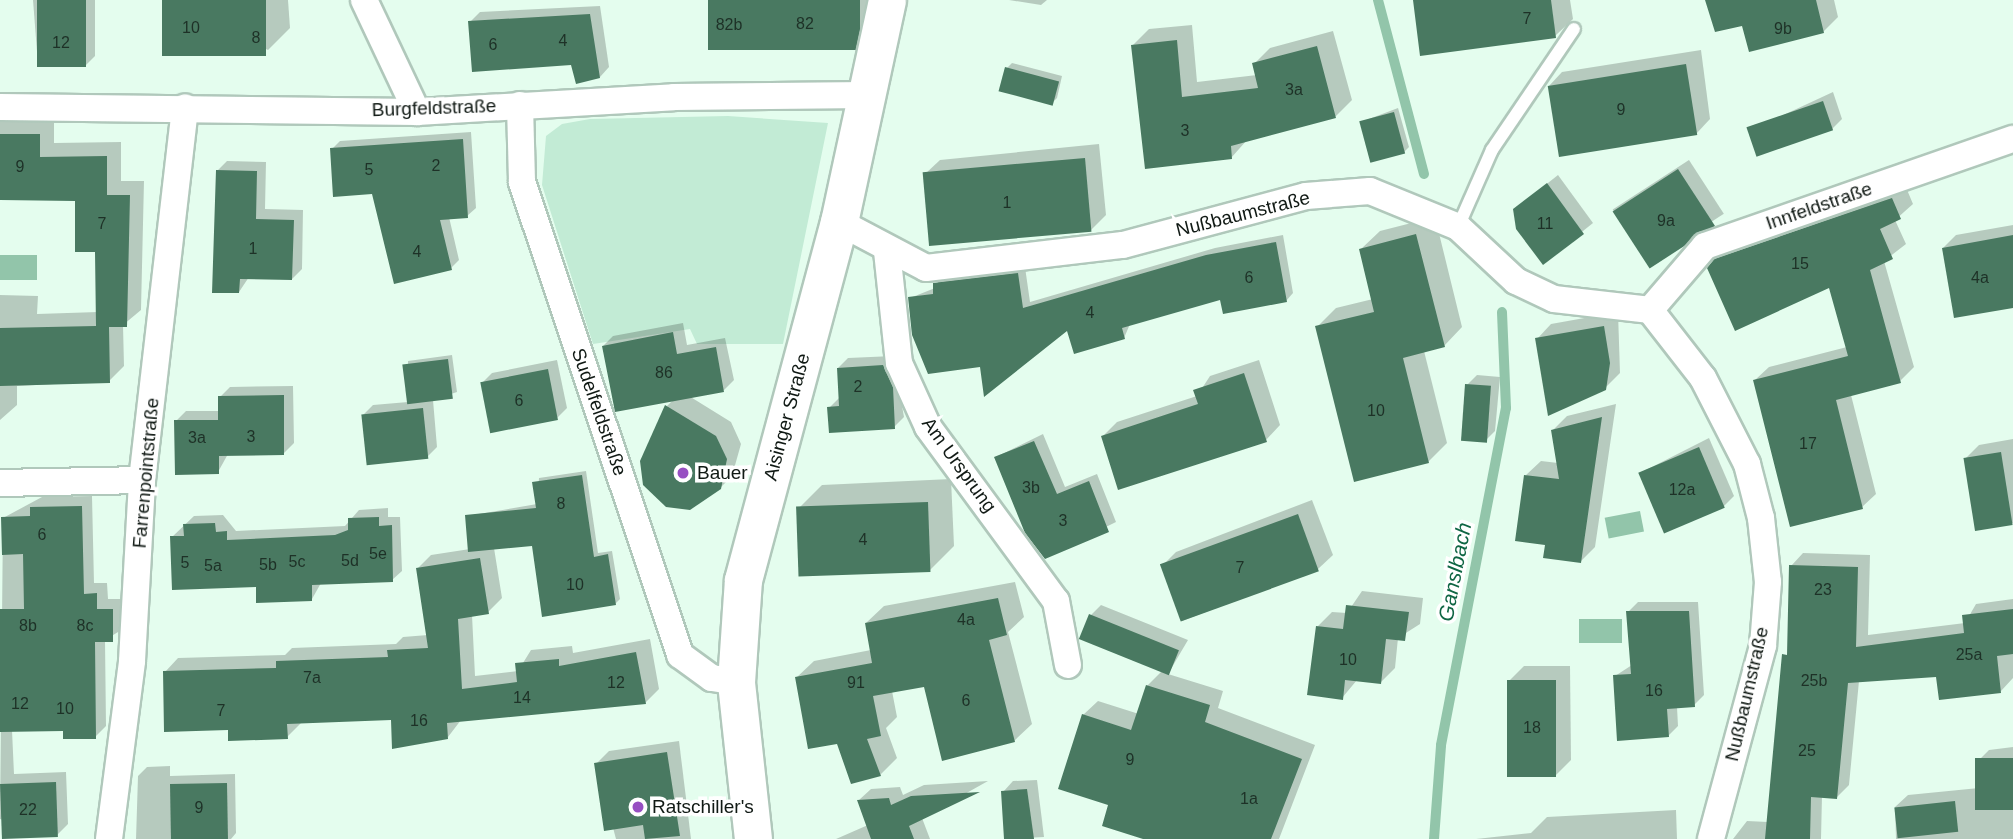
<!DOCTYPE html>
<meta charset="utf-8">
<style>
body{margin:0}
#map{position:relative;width:2013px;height:839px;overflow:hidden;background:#e4fdee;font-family:Arial,sans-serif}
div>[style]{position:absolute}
.green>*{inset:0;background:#c2ebd5}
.water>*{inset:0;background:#92c5aa;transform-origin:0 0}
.shadow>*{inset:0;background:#0003;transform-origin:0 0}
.stream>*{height:10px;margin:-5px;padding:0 5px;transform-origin:5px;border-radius:5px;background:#92c5aa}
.building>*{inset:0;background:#497961;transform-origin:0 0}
.roads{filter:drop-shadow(2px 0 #b0c8bb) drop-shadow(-2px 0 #b0c8bb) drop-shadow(0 2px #b0c8bb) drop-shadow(0 -2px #b0c8bb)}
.lane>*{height:12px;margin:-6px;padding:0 6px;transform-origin:6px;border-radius:6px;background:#fff}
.street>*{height:26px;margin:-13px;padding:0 13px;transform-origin:13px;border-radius:13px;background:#fff}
.secondary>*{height:37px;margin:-18.5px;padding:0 18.5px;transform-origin:18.5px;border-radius:18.5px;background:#fff}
.dots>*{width:19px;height:19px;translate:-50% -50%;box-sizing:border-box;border:4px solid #fff;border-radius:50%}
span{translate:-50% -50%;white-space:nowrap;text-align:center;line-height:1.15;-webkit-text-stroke:7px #fff;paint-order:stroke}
.number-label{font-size:16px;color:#1e3127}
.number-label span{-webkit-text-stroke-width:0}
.street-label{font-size:19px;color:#101914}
.poi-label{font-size:19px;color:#101914}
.left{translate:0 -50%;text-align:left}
.water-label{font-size:21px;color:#0f6644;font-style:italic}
</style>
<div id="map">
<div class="green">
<i style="clip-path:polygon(728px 116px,828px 123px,783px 344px,697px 344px,690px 329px,593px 344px,542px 185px,546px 136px,562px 124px,590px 119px)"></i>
</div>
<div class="water">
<i style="left:0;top:255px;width:37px;height:25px"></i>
<i style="left:1640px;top:511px;width:21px;height:36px;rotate:79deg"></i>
<i style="left:1622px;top:619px;width:24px;height:43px;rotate:90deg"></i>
</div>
<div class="shadow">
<i style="clip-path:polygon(33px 0,95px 0,95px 56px,85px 66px,38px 65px)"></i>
<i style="clip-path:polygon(164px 0,288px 0,290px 28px,268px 50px)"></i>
<i style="clip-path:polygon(710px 0,879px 0,877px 23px,854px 46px)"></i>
<i style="clip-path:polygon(1009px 0,1047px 0,1041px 5px)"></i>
<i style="clip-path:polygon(1415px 0,1570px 0,1573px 19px,1555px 36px)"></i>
<i style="clip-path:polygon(1707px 0,1834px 0,1838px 17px,1823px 32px,1744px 24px)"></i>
<i style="clip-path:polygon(600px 6px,609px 67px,600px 77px,470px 22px,480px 12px)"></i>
<i style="clip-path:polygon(1192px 25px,1197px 82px,1257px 75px,1254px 64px,1270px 48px,1333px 31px,1352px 100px,1336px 116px,1247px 140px,1231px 158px,1133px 45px,1149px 29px)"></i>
<i style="clip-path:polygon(1701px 50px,1710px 119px,1696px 134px,1548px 87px,1562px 72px)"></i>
<i style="clip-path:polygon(1012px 63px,1062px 76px,1057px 98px,1052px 103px,1007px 68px)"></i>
<i style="clip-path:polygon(1833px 92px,1842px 119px,1832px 129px,1749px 131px)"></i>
<i style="clip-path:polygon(1398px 108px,1409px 147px,1404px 152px,1361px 122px)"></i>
<i style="clip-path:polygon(54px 120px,54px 143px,121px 142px,121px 181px,144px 181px,141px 310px,123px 325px,124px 366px,109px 381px,17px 386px,17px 405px,0 420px,0 295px,38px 296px,37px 314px,98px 312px,96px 250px,76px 199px,0 198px,0 121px)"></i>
<i style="clip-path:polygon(471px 132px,476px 208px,467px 216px,449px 217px,459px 260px,451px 268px,332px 149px,340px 141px)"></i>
<i style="clip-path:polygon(1099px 144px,1106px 215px,1091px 230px,925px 174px,940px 160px)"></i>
<i style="left:1689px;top:160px;width:64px;height:91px;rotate:57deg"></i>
<i style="clip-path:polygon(227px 161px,266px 162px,265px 209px,303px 210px,302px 269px,292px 279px,249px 277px,239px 292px,217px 171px)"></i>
<i style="clip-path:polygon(1558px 175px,1593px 223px,1543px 263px,1515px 209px)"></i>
<i style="clip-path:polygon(1905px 185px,1913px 204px,1895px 220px,1906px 244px,1884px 261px,1914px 367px,1900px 381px,1851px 395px,1876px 494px,1862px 507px,1755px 380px,1769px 367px,1847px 347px,1830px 286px,1715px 261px,1730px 246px)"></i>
<i style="clip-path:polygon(1435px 217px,1462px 327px,1444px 346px,1424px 351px,1447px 443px,1428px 462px,1317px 327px,1336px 308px,1373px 299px,1361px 249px,1380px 231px)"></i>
<i style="clip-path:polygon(2013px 225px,2013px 306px,1943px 248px,1956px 235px)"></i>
<i style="clip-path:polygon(1283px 235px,1293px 293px,1286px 301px,1222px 298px,1130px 324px,1124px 338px,1068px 328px,981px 365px,910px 298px,935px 288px,942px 276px,1025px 267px,1030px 302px,1215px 248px)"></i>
<i style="clip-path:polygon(1618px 312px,1620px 373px,1605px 388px,1537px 339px,1551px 324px)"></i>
<i style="clip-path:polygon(683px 323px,687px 345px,725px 338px,734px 380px,724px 390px,689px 396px,731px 422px,741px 444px,732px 476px,717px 491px,667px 406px,674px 399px,603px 346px,613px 336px)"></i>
<i style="clip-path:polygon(452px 355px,457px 392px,433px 400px,437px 447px,427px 457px,363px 415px,373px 405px,408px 402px,408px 361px)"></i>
<i style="clip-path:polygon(893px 356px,904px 417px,894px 427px,829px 408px,840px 397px,838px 368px,848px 358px)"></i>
<i style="clip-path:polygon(557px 360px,567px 408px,557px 418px,482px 383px,492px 373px)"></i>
<i style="clip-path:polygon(1259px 360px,1280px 425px,1266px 440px,1103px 436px,1117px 422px,1197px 396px,1210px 376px)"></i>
<i style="clip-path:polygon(1477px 375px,1500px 377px,1495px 431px,1485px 441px,1467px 385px)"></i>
<i style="clip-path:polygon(293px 386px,294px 443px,284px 453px,228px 454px,218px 472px,176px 421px,186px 411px,220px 411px,220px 397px,230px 387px)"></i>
<i style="clip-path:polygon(1616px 404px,1595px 547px,1581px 561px,1526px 475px,1541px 461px,1558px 463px,1552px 431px,1567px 416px)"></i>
<i style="clip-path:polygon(1043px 434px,1065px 487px,1097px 474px,1116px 522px,1045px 557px,996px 457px)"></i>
<i style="clip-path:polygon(1709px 438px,1734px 496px,1724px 506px,1640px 473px)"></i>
<i style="clip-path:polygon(2013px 439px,2013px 523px,1976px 529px,1965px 459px,1979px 445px)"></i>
<i style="clip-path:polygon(586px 471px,598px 553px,612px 551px,620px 599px,615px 604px,533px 544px,494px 548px,502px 598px,488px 612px,472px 615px,475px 676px,518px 671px,531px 650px,572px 646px,573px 653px,650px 639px,659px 689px,645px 703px,461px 720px,448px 737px,393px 718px,301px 723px,287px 737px,230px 729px,165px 672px,178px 658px,285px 655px,292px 648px,396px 644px,403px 637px,428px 635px,417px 569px,431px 555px,470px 549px,467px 516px,537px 504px,539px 478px)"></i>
<i style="clip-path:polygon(951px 479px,954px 546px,930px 570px,798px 509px,822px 485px)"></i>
<i style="clip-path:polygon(92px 496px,94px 583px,107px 583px,108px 599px,123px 599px,123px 629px,105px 640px,106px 726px,95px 737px,64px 729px,12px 730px,14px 774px,66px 772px,68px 824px,57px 835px,0 819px,3px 518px,42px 497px)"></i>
<i style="clip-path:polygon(1312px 500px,1333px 555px,1318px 569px,1182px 621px,1162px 566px,1176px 552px)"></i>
<i style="clip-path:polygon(388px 508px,388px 517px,400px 517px,402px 571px,392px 580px,321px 583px,312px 599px,257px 586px,172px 537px,194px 516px,223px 515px,236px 531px,345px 526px,359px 510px)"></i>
<i style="clip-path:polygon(1803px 553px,1870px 555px,1868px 635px,1965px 623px,1976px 604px,2013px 599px,2013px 678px,2001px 691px,1938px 675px,1859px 681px,1849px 785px,1837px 797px,1822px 796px,1821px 839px,1733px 839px,1747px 821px,1768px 822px,1789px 650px,1791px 566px)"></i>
<i style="clip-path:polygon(1015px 582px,1024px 617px,1008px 632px,1032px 724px,1014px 741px,925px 685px,892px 691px,897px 717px,886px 728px,897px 758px,880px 775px,838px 742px,796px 678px,814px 661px,871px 650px,866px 623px,884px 606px)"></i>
<i style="clip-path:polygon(1362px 591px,1423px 598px,1420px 624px,1398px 638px,1395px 668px,1380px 683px,1357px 680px,1342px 698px,1318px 626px,1332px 612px,1347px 613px)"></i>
<i style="clip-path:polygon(1638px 602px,1698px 602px,1704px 695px,1694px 705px,1677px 707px,1678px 726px,1668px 736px,1615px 676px,1632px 665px,1628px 612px)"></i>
<i style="clip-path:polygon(1101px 605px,1188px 640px,1168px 674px,1223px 691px,1218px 708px,1315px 745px,1279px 839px,1149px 839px,1110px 804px,1083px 715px,1098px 701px,1139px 714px,1147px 686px,1163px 670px,1091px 615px)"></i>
<i style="clip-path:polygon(1524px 666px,1570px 666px,1571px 760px,1556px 775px,1509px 681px)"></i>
<i style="clip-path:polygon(679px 741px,691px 839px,616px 839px,596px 764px,609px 751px)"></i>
<i style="clip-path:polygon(2013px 747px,2013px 839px,1896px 839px,1895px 807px,1908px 795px,1979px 788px,1977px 762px,1989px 750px)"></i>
<i style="clip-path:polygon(170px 766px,170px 776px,235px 774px,236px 833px,231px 839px,136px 839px,138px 776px,147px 767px)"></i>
<i style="clip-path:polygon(1037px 780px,1044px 837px,1006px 839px,1003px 792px,1013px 781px)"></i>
<i style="clip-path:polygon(988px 781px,922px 818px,930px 839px,836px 839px,868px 825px,859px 800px,871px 789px,900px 787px,903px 795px,924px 785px)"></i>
<i style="clip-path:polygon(1676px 810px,1677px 839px,1476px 839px,1531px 833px,1547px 817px)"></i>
</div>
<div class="stream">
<i style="left:1378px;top:0;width:180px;rotate:75.2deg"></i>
<i style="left:1434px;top:839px;width:94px;rotate:-85.7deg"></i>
<i style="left:1441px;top:745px;width:343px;rotate:-79.1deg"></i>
<i style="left:1506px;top:408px;width:96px;rotate:-92.4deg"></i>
</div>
<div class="building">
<i style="left:37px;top:0;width:49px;height:67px"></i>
<i style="left:162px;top:0;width:104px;height:56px"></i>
<i style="left:708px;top:0;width:152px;height:50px"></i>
<i style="clip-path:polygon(1413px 0,1551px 0,1556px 38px,1420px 56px)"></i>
<i style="clip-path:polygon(1705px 0,1816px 0,1824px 33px,1749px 52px,1742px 26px,1715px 32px)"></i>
<i style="clip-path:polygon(590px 14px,600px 78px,576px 84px,571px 65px,472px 72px,468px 21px)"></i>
<i style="clip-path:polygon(1177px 40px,1182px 97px,1258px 88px,1252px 63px,1317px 46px,1336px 118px,1231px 146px,1232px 159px,1145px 169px,1131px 45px)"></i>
<i style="left:1686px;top:64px;width:72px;height:140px;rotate:81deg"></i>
<i style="left:1005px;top:67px;width:56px;height:25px;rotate:15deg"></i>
<i style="left:1823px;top:101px;width:31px;height:81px;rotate:71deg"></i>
<i style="left:1394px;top:112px;width:43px;height:36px;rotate:75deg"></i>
<i style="clip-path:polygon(0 134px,40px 134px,40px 157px,107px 156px,107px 195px,130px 195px,127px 327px,109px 327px,110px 383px,0 386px,0 328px,96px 326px,95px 252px,75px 252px,75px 201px,0 200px)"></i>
<i style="clip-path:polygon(463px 139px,468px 218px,440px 220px,452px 270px,394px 284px,372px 194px,333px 197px,330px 148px)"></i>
<i style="left:1085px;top:158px;width:74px;height:163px;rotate:85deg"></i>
<i style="left:1678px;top:169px;width:68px;height:78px;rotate:57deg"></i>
<i style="clip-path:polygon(216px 170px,257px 171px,256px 219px,294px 220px,292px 280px,240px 279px,239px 293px,212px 293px)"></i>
<i style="clip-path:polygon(1547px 183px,1584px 234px,1543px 265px,1516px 229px,1513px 209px)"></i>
<i style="clip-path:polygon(1892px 198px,1901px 219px,1880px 229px,1893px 259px,1870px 270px,1901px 383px,1836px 400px,1863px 509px,1790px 527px,1753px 380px,1848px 356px,1829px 288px,1735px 331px,1707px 268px,1714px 259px)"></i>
<i style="clip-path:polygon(1416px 234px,1445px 347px,1403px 358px,1429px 463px,1354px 482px,1315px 326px,1374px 312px,1359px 249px)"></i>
<i style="clip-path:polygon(2013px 235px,2013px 308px,1954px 318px,1942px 248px)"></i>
<i style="clip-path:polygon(1276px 242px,1287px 302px,1223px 314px,1220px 300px,1122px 328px,1125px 339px,1074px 354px,1067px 331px,984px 397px,980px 367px,928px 374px,912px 335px,908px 297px,933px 294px,933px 283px,1018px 273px,1023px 308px,1206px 255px)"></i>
<i style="clip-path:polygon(1604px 326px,1610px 363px,1606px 390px,1548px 416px,1535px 338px)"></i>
<i style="clip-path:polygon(673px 332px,677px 354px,716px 347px,724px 392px,615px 412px,602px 346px)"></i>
<i style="left:448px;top:359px;width:40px;height:46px;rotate:83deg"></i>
<i style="clip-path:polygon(883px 365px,893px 387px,895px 429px,829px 433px,827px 407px,839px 406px,837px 368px)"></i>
<i style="left:548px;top:369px;width:52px;height:69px;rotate:79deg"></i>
<i style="clip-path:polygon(1244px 373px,1267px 442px,1118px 490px,1101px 436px,1198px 404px,1193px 390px)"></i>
<i style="left:1465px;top:384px;width:26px;height:57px;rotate:4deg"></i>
<i style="clip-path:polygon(284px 395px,284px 455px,219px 456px,219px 474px,175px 475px,174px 420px,218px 420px,218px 396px)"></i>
<i style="clip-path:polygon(665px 405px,716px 436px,727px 459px,721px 489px,690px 510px,666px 507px,643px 485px,640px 461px)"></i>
<i style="left:423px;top:408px;width:51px;height:62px;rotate:84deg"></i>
<i style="clip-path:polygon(1602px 417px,1581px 563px,1543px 558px,1545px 545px,1515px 541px,1524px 475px,1559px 479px,1551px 430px)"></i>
<i style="clip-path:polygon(1034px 441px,1057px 494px,1089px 481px,1109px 532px,1045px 559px,1025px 533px,994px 457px)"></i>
<i style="left:1699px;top:447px;width:66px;height:66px;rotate:67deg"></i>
<i style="left:2001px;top:452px;width:74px;height:38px;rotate:81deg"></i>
<i style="clip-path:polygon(582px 475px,594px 557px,608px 554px,616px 605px,542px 617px,532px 546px,468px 552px,465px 515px,536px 508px,532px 482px)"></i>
<i style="left:928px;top:502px;width:70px;height:132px;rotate:88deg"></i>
<i style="clip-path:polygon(82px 506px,84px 594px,97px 593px,97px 609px,113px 609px,113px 642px,95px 642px,96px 739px,63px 739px,63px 731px,0 732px,0 609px,24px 609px,23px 554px,2px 555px,1px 517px,30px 516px,30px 507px)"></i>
<i style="left:1298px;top:514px;width:61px;height:147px;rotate:70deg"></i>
<i style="clip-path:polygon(379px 517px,379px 526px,392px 525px,393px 582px,312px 585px,312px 601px,256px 603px,256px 587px,172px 590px,170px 536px,184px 536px,183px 524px,215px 523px,216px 532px,227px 531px,227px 540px,335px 535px,348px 530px,348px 518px)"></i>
<i style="clip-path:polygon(480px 558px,489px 614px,458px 619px,462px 689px,517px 682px,515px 663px,559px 659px,559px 666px,636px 652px,646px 704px,447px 723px,448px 739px,392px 749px,391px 720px,287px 724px,288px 739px,228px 741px,228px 730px,164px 732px,163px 671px,276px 668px,276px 661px,388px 657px,387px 650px,428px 648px,416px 568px)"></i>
<i style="clip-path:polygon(1789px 565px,1858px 567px,1856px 647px,1964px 633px,1962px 615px,2013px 609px,2013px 654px,1997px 656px,2001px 693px,1939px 700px,1936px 677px,1848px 683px,1837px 799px,1811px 797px,1810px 839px,1765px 839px,1782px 654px,1787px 655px)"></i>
<i style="clip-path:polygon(998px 598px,1007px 635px,989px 640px,1015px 742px,942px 761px,924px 687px,873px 696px,881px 736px,867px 739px,881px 776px,851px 784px,837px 744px,808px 749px,795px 677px,872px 663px,865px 623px)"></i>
<i style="clip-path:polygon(1346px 605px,1409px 612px,1405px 641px,1386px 639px,1381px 684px,1345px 680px,1343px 700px,1307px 695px,1316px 626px,1343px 629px)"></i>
<i style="clip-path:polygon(1626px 611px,1689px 611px,1695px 707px,1667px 709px,1669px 737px,1617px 741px,1613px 675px,1631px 674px)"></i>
<i style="left:1089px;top:614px;width:97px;height:27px;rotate:22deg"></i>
<i style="left:1507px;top:680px;width:49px;height:97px"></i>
<i style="clip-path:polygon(1146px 685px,1210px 705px,1205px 722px,1302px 759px,1271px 839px,1143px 839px,1102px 826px,1108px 805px,1058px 789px,1082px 714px,1131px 730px)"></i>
<i style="clip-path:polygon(667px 752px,680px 836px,645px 839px,643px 825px,604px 831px,594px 763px)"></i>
<i style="left:2013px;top:758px;width:52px;height:38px;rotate:90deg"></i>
<i style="left:56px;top:782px;width:55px;height:56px;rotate:88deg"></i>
<i style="left:227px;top:783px;width:56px;height:57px;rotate:89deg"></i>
<i style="clip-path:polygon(1027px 789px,1034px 839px,1004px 839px,1001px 791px)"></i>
<i style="clip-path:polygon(980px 792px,909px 826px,914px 839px,871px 839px,857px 800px,889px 798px,891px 805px,911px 796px)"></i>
<i style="left:1955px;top:801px;width:31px;height:61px;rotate:84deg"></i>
</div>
<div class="roads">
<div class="lane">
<i style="left:1458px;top:227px;width:84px;rotate:-66.2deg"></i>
<i style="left:1492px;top:150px;width:146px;rotate:-55.9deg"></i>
</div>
<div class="street">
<i style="left:364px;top:0;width:124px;rotate:64.7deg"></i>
<i style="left:520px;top:105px;width:77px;rotate:88.5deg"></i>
<i style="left:522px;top:182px;width:499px;rotate:71.5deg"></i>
<i style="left:680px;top:655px;width:39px;rotate:36deg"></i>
<i style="left:712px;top:678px;width:24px;rotate:9deg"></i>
<i style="left:0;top:107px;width:417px;rotate:0.7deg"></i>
<i style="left:417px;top:112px;width:257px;rotate:-3.3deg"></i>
<i style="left:674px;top:97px;width:193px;rotate:-0.6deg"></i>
<i style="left:839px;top:222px;width:98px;rotate:27.9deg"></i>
<i style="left:926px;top:268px;width:198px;rotate:-6.7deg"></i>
<i style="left:1123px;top:245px;width:189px;rotate:-15deg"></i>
<i style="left:1306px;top:196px;width:64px;rotate:-4.5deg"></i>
<i style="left:1370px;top:191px;width:95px;rotate:22.2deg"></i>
<i style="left:1458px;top:227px;width:79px;rotate:43deg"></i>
<i style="left:1516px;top:281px;width:42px;rotate:25.3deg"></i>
<i style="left:1554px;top:299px;width:97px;rotate:6.5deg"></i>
<i style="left:1650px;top:310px;width:86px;rotate:52.1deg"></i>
<i style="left:1703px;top:378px;width:97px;rotate:62.9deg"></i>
<i style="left:1747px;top:464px;width:56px;rotate:75.5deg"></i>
<i style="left:1761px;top:518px;width:64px;rotate:83.8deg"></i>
<i style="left:1768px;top:582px;width:64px;rotate:94.5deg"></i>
<i style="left:1763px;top:646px;width:200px;rotate:105.1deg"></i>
<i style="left:887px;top:251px;width:113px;rotate:83.9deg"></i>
<i style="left:899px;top:363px;width:70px;rotate:65.6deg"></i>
<i style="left:928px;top:427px;width:216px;rotate:53.7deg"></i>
<i style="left:1056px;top:601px;width:65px;rotate:79.4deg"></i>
<i style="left:1650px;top:310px;width:84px;rotate:-49.3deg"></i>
<i style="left:1705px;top:246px;width:326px;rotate:-19.2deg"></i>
<i style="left:0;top:483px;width:142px;rotate:-1.2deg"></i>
<i style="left:109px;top:839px;width:179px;rotate:-82.6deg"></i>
<i style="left:132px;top:661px;width:181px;rotate:-86.8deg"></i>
<i style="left:142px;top:480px;width:375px;rotate:-83.4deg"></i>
</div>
<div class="secondary">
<i style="left:753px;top:839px;width:158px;rotate:-96.2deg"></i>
<i style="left:736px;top:682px;width:102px;rotate:-86.1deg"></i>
<i style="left:743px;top:580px;width:371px;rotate:-75deg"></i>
<i style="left:839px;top:222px;width:227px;rotate:-77.8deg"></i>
</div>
</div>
<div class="dots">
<i style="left:683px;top:473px;background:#974fc2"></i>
<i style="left:638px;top:807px;background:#974fc2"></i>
</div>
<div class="number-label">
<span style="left:1527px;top:19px">7</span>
<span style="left:805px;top:24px">82</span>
<span style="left:729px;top:25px">82b</span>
<span style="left:191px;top:28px">10</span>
<span style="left:1783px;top:29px">9b</span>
<span style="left:256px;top:38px">8</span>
<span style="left:563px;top:41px">4</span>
<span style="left:61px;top:43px">12</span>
<span style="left:493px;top:45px">6</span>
<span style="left:1294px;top:90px">3a</span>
<span style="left:1621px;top:110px">9</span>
<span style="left:1185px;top:131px">3</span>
<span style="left:436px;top:166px">2</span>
<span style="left:20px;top:167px">9</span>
<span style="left:369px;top:170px">5</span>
<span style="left:1007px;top:203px">1</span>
<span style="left:1666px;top:221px">9a</span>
<span style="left:102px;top:224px">7</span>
<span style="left:1545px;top:224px">11</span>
<span style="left:253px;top:249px">1</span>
<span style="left:417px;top:252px">4</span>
<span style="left:1800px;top:264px">15</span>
<span style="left:1249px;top:278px">6</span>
<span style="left:1980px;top:278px">4a</span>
<span style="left:1090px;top:313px">4</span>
<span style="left:664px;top:373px">86</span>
<span style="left:858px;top:387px">2</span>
<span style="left:519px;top:401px">6</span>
<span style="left:1376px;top:411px">10</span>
<span style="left:251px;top:437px">3</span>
<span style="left:197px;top:438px">3a</span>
<span style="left:1808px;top:444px">17</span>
<span style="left:1031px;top:488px">3b</span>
<span style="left:1682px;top:490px">12a</span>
<span style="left:561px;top:504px">8</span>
<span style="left:1063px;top:521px">3</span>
<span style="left:42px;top:535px">6</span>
<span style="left:863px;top:540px">4</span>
<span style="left:378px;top:554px">5e</span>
<span style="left:350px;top:561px">5d</span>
<span style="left:297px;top:562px">5c</span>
<span style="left:185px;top:563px">5</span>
<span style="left:268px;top:565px">5b</span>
<span style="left:213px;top:566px">5a</span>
<span style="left:1240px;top:568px">7</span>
<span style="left:575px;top:585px">10</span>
<span style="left:1823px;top:590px">23</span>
<span style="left:966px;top:620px">4a</span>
<span style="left:28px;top:626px">8b</span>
<span style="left:85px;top:626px">8c</span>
<span style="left:1969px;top:655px">25a</span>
<span style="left:1348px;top:660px">10</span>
<span style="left:312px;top:678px">7a</span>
<span style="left:1814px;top:681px">25b</span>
<span style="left:616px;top:683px">12</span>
<span style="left:856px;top:683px">91</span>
<span style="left:1654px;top:691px">16</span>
<span style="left:522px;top:698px">14</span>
<span style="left:966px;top:701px">6</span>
<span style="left:20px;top:704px">12</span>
<span style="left:65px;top:709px">10</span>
<span style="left:221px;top:711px">7</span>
<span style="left:419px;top:721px">16</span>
<span style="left:1532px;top:728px">18</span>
<span style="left:1807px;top:751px">25</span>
<span style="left:1130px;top:760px">9</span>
<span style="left:1249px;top:799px">1a</span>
<span style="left:199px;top:808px">9</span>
<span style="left:28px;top:810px">22</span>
</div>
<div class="street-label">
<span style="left:434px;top:108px;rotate:-2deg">Burgfeldstraße</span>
<span style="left:1819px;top:206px;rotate:-19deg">Innfeldstraße</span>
<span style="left:1243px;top:214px;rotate:-14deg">Nußbaumstraße</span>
<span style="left:599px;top:412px;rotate:71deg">Sudelfeldstraße</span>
<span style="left:787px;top:417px;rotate:-75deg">Aisinger Straße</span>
<span style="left:959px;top:465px;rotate:54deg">Am Ursprung</span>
<span style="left:146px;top:473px;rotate:-85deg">Farrenpointstraße</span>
<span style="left:1747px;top:694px;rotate:-77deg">Nußbaumstraße</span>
</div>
<div class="poi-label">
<span class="left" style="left:697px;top:473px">Bauer</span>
<span class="left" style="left:652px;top:807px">Ratschiller's</span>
</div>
<div class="water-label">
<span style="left:1455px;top:572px;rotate:-79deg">Ganslbach</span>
</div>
</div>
